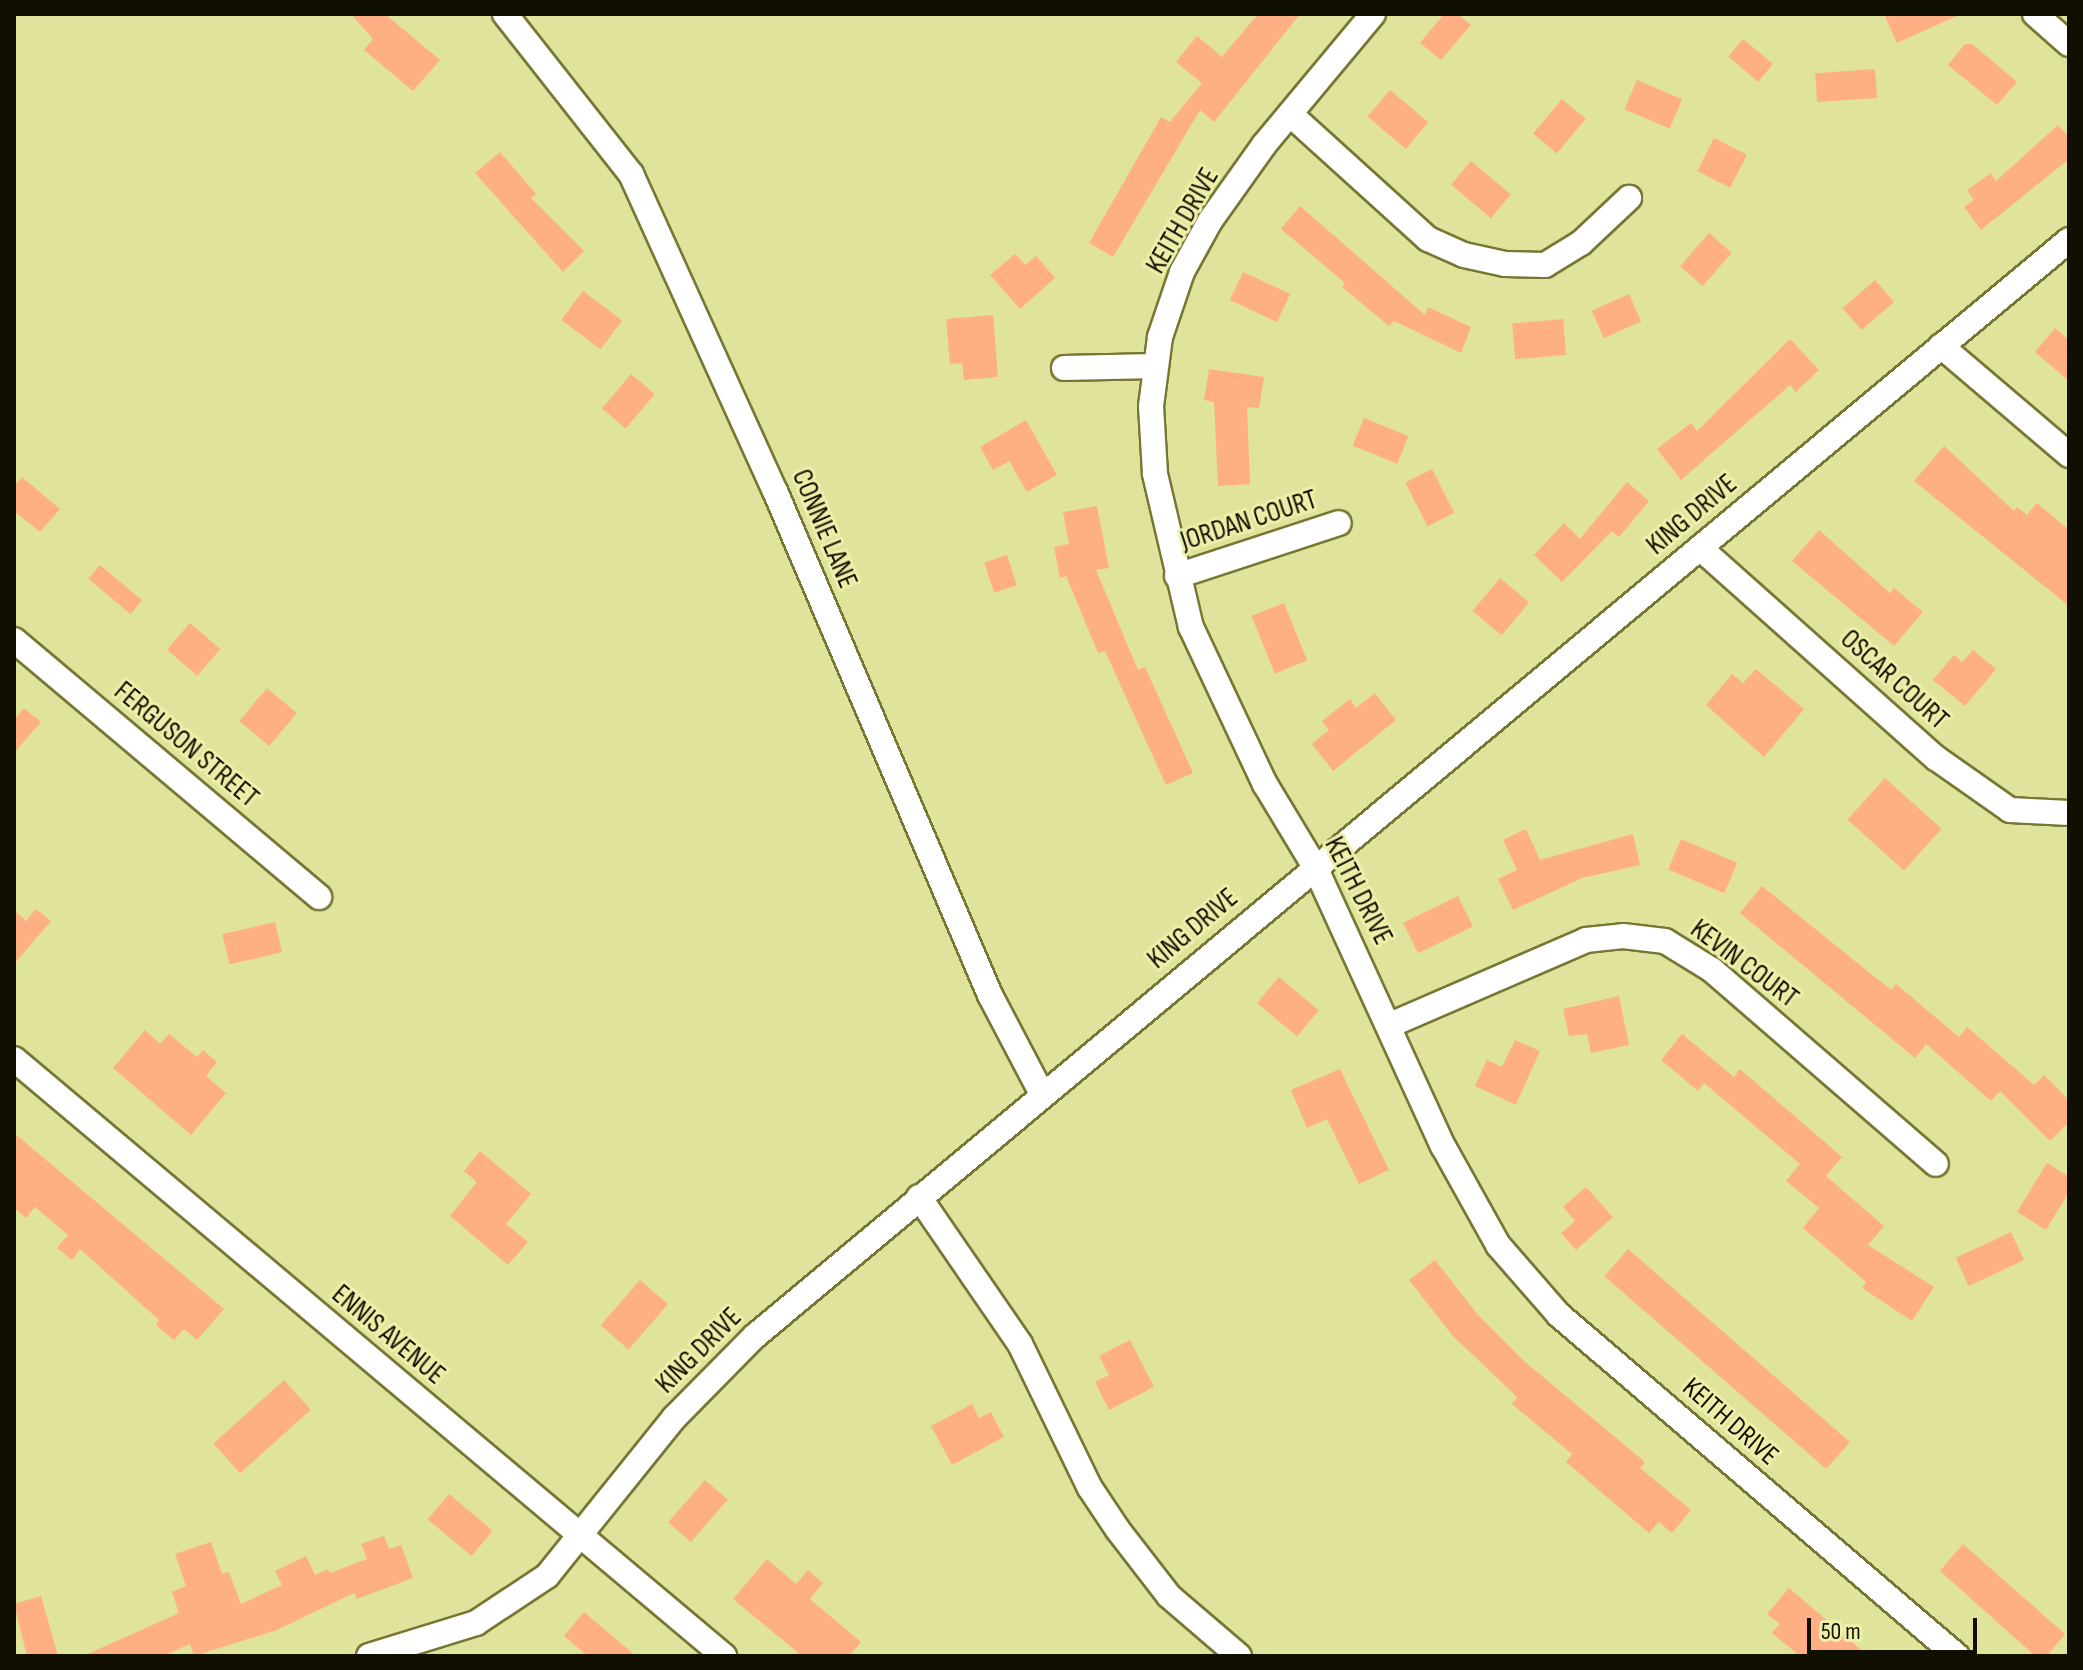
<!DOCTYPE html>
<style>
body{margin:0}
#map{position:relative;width:2083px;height:1670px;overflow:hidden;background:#e0e39c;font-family:"Sofia Sans Condensed",sans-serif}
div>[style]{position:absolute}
.building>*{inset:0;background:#feaf83;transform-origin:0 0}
.roads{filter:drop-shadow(2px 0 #767733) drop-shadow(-2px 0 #767733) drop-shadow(0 2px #767733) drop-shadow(0 -2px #767733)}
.minor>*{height:24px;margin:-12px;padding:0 12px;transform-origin:12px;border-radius:12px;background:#fff}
span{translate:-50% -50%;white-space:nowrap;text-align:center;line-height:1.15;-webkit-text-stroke:6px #edf0a9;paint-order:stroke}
.street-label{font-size:28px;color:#100f00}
.frame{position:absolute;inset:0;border:16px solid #100f00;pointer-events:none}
.scale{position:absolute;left:1807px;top:1618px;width:170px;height:36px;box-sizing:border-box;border:4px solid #100f00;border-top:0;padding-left:10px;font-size:24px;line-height:28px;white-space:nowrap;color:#100f00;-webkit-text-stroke:6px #edf0a9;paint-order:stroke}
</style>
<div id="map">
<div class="building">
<i style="clip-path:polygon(351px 14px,385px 14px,440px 60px,413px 91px,364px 50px,373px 39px)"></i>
<i style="clip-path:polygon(1258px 14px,1300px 14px,1214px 122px,1200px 110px,1113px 257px,1089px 243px,1161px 117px,1170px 122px,1202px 83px,1176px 62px,1197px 36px,1222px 57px)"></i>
<i style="clip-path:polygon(1444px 14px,1458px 14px,1471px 25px,1441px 60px,1420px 43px)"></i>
<i style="clip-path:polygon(1884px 14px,1961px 14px,1897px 43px)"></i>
<i style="left:1743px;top:39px;width:39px;height:23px;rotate:40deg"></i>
<i style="clip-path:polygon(1965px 44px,1972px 44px,2017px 82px,1997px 105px,1948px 65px)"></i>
<i style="left:1875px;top:69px;width:29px;height:60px;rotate:86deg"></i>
<i style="left:1637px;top:80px;width:49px;height:32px;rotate:23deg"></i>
<i style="left:1390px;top:90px;width:50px;height:35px;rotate:40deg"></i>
<i style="left:1562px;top:99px;width:31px;height:45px;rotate:40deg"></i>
<i style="clip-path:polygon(2058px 125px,2069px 137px,2069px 159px,1981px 230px,1964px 207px,1974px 200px,1967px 190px,1991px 173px,1996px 181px)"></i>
<i style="left:1714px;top:138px;width:37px;height:37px;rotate:27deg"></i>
<i style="clip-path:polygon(500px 152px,536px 194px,531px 198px,584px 251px,563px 272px,475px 173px)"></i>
<i style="left:1471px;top:161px;width:52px;height:31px;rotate:40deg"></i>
<i style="clip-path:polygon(1300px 206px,1425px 315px,1428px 307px,1471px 327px,1461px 353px,1394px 321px,1389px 326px,1342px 287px,1345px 283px,1281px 229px)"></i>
<i style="left:1709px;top:233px;width:30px;height:44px;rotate:41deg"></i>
<i style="clip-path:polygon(1015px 254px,1025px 265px,1036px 256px,1055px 278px,1020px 309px,990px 275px)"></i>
<i style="left:1243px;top:272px;width:52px;height:31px;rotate:25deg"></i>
<i style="left:1875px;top:280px;width:29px;height:43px;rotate:49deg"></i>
<i style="left:583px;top:291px;width:49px;height:36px;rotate:37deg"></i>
<i style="left:1629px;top:294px;width:30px;height:41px;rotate:66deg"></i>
<i style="clip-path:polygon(993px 315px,998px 377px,964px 380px,962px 363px,950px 364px,946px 319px)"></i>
<i style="left:1563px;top:319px;width:36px;height:51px;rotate:85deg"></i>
<i style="clip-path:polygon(2055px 328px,2069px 340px,2069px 381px,2035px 352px)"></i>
<i style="clip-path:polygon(1790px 339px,1819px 370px,1796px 392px,1790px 385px,1681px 480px,1657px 449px,1691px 423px,1697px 431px)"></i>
<i style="clip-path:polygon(1209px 369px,1264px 377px,1259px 408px,1247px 407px,1250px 484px,1218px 486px,1214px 402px,1204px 400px)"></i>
<i style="left:631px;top:374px;width:31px;height:45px;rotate:40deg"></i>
<i style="left:1364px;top:418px;width:48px;height:30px;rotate:22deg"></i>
<i style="clip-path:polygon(1026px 420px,1057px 475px,1027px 492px,1009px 461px,993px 470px,980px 447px)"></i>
<i style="clip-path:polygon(1944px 446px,2014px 511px,2017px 507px,2027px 515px,2037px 503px,2069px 530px,2069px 606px,1914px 481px)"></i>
<i style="left:1432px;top:469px;width:49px;height:30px;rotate:63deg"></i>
<i style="clip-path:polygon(22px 477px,60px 509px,40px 532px,14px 511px,14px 486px)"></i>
<i style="clip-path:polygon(1627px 482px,1649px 501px,1619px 537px,1612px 531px,1562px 582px,1534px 555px,1564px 523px,1580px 539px)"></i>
<i style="clip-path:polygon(1097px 506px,1109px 568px,1096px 570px,1138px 670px,1145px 667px,1193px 773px,1166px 785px,1105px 651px,1098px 653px,1066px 576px,1060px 578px,1054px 547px,1069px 544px,1063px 512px)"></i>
<i style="clip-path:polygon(1819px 530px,1890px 593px,1894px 588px,1923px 612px,1894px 646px,1792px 561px)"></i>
<i style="left:1007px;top:555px;width:32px;height:24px;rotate:72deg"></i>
<i style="left:100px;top:565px;width:55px;height:18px;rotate:40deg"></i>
<i style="left:1500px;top:578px;width:38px;height:43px;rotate:40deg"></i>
<i style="left:1284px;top:603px;width:62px;height:35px;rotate:68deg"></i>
<i style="left:190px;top:623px;width:40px;height:35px;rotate:41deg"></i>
<i style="clip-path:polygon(1973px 650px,1996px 669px,1965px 706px,1933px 680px,1954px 655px,1962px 662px)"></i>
<i style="clip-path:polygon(1756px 669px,1804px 709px,1764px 757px,1706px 705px,1732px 674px,1743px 683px)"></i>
<i style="left:267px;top:688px;width:39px;height:43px;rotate:40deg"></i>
<i style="clip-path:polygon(1375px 693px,1396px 720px,1333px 771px,1312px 744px,1329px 730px,1322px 721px,1350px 699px,1356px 708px)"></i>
<i style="clip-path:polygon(24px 708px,41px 722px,14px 753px,14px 720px)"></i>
<i style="left:1885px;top:778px;width:76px;height:56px;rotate:42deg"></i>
<i style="clip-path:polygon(1526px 829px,1540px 860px,1633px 834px,1640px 865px,1582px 878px,1513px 910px,1498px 879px,1517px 870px,1503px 840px)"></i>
<i style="left:1681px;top:839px;width:61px;height:33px;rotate:23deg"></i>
<i style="clip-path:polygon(1762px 886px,1891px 990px,1896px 984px,1959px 1037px,1967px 1027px,2034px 1085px,2044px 1075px,2069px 1100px,2069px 1122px,2050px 1141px,2000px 1091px,1991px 1101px,1926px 1044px,1915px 1058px,1740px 913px)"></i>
<i style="left:1458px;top:896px;width:34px;height:61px;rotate:64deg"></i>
<i style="clip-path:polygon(36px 909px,51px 921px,14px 964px,14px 910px,26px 921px)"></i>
<i style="left:275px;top:922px;width:31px;height:54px;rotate:77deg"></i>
<i style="left:1279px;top:977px;width:52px;height:34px;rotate:40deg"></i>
<i style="clip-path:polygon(1619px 996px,1629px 1045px,1591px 1053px,1587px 1034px,1569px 1036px,1563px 1009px)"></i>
<i style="clip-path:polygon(145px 1030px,160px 1044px,169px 1034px,197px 1057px,203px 1050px,217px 1062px,206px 1076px,226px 1093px,191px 1135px,113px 1068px)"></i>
<i style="clip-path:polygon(1682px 1034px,1734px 1077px,1740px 1069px,1842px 1157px,1826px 1176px,1884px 1226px,1868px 1245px,1934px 1287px,1912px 1321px,1862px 1288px,1866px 1282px,1803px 1228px,1819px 1208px,1786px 1181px,1800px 1164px,1704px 1083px,1698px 1091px,1661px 1060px)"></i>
<i style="clip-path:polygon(1515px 1040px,1540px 1051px,1516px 1105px,1475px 1086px,1487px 1060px,1502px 1067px)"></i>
<i style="clip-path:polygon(1340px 1069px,1389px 1170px,1359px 1184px,1327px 1119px,1307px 1128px,1291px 1090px)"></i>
<i style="clip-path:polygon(14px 1133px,224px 1309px,197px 1340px,184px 1329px,174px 1340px,156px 1325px,159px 1320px,80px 1249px,72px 1260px,57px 1248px,68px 1235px,35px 1207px,26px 1218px,14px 1208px)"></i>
<i style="clip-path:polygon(480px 1151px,531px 1194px,506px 1224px,528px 1242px,508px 1265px,450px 1216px,477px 1182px,464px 1171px)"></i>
<i style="clip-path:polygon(2047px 1163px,2069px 1177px,2069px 1192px,2046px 1230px,2017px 1212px)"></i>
<i style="clip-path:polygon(1586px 1187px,1613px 1217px,1576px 1250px,1561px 1233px,1575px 1221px,1563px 1207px)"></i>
<i style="left:2011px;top:1232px;width:31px;height:61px;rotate:65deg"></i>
<i style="left:1628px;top:1249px;width:294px;height:36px;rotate:41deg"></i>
<i style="clip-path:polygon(1435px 1260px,1478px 1315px,1524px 1361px,1645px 1462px,1640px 1468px,1691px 1510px,1672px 1533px,1659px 1522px,1649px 1533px,1566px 1462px,1572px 1454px,1512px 1404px,1517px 1397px,1452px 1335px,1409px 1280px)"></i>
<i style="left:640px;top:1280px;width:37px;height:60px;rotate:41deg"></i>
<i style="clip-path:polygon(1130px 1340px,1154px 1387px,1109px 1410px,1095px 1382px,1109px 1375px,1099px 1356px)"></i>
<i style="left:284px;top:1380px;width:40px;height:95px;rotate:48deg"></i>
<i style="clip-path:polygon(972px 1404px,979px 1418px,991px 1412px,1004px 1437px,952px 1465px,931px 1426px)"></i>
<i style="left:705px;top:1480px;width:30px;height:56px;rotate:41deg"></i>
<i style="left:449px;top:1494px;width:57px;height:33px;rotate:40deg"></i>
<i style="clip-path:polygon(384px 1536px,389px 1549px,401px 1545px,413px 1578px,357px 1599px,354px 1593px,277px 1630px,194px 1656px,190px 1644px,163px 1656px,83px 1656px,179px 1613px,172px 1592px,186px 1586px,175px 1554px,211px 1542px,222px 1574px,229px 1572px,241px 1604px,282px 1585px,275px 1571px,306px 1556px,315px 1575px,328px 1569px,330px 1573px,367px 1559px,361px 1544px)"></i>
<i style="clip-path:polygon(1963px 1544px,2065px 1634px,2047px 1656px,2035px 1656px,1940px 1571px)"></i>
<i style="clip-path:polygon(767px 1559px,796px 1584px,808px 1570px,823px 1583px,810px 1599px,861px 1642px,849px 1656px,802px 1656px,733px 1599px)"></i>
<i style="clip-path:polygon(1789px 1588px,1835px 1627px,1868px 1656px,1800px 1656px,1772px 1633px,1780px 1624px,1767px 1614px)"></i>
<i style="clip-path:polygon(41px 1596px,58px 1656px,27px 1656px,14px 1604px)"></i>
<i style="clip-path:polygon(584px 1612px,636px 1656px,588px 1656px,564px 1636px)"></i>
</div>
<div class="roads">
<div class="minor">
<i style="left:505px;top:14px;width:204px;rotate:51.8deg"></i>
<i style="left:631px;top:174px;width:348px;rotate:65.6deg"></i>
<i style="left:775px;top:491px;width:548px;rotate:66.9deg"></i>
<i style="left:990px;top:995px;width:112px;rotate:62.3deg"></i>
<i style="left:1373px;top:14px;width:170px;rotate:129.8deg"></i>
<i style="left:1264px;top:145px;width:93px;rotate:125.4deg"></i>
<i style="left:1210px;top:221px;width:58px;rotate:118.8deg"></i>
<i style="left:1182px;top:272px;width:69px;rotate:108.7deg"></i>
<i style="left:1160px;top:337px;width:70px;rotate:97.4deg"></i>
<i style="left:1151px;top:406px;width:68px;rotate:86.6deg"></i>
<i style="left:1155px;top:474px;width:157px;rotate:76.8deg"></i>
<i style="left:1191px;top:627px;width:174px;rotate:64.8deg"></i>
<i style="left:1265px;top:784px;width:97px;rotate:58.9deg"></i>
<i style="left:1315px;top:867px;width:307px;rotate:65.4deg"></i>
<i style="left:1443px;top:1146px;width:113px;rotate:60.9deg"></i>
<i style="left:1498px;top:1245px;width:93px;rotate:48.9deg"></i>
<i style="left:1559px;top:1315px;width:524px;rotate:40.59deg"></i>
<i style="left:2035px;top:14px;width:45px;rotate:41.4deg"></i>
<i style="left:1290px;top:114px;width:186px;rotate:42.2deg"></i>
<i style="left:1428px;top:239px;width:39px;rotate:24deg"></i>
<i style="left:1464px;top:255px;width:42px;rotate:12.4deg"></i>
<i style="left:1505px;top:264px;width:40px;rotate:1.4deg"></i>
<i style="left:1545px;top:265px;width:42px;rotate:-31.4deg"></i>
<i style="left:1581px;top:243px;width:66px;rotate:-43.2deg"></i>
<i style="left:1941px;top:346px;width:168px;rotate:40.4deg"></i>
<i style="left:1064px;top:368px;width:91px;rotate:-1.3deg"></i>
<i style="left:1700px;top:548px;width:316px;rotate:41.7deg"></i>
<i style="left:1936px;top:758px;width:90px;rotate:35.1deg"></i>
<i style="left:2010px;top:810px;width:59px;rotate:2.9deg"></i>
<i style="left:1177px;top:576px;width:170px;rotate:-18.1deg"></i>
<i style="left:14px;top:640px;width:399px;rotate:40.1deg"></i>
<i style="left:1390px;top:1025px;width:214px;rotate:-23.4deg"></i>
<i style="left:1586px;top:940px;width:37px;rotate:-6deg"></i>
<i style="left:1623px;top:936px;width:42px;rotate:6.8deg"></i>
<i style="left:1665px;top:941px;width:55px;rotate:31.7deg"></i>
<i style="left:1712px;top:970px;width:296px;rotate:40.9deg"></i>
<i style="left:14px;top:1059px;width:928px;rotate:40.06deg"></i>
<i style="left:919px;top:1197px;width:178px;rotate:55.5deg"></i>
<i style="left:1020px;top:1344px;width:160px;rotate:64.1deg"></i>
<i style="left:1090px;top:1488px;width:50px;rotate:56.3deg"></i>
<i style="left:1118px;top:1530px;width:83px;rotate:52.3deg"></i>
<i style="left:1169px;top:1596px;width:92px;rotate:40.6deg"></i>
<i style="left:369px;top:1656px;width:112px;rotate:-17.1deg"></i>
<i style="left:476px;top:1623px;width:85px;rotate:-33.5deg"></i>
<i style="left:547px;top:1576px;width:203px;rotate:-51.2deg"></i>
<i style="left:674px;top:1418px;width:115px;rotate:-45.4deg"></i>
<i style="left:755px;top:1336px;width:1711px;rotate:-39.83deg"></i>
</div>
</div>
<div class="street-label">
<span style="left:1183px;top:221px;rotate:-60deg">KEITH DRIVE</span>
<span style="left:1692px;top:515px;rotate:-40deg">KING DRIVE</span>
<span style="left:1249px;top:521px;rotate:-18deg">JORDAN COURT</span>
<span style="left:824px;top:529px;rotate:67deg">CONNIE LANE</span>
<span style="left:1894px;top:680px;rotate:42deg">OSCAR COURT</span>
<span style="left:186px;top:745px;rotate:40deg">FERGUSON STREET</span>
<span style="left:1358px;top:891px;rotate:63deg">KEITH DRIVE</span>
<span style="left:1193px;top:929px;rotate:-40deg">KING DRIVE</span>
<span style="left:1744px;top:964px;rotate:37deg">KEVIN COURT</span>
<span style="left:388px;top:1335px;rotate:40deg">ENNIS AVENUE</span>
<span style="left:699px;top:1351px;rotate:-45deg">KING DRIVE</span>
<span style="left:1730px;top:1422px;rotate:41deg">KEITH DRIVE</span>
</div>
<div class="frame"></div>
<div class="scale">50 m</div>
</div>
